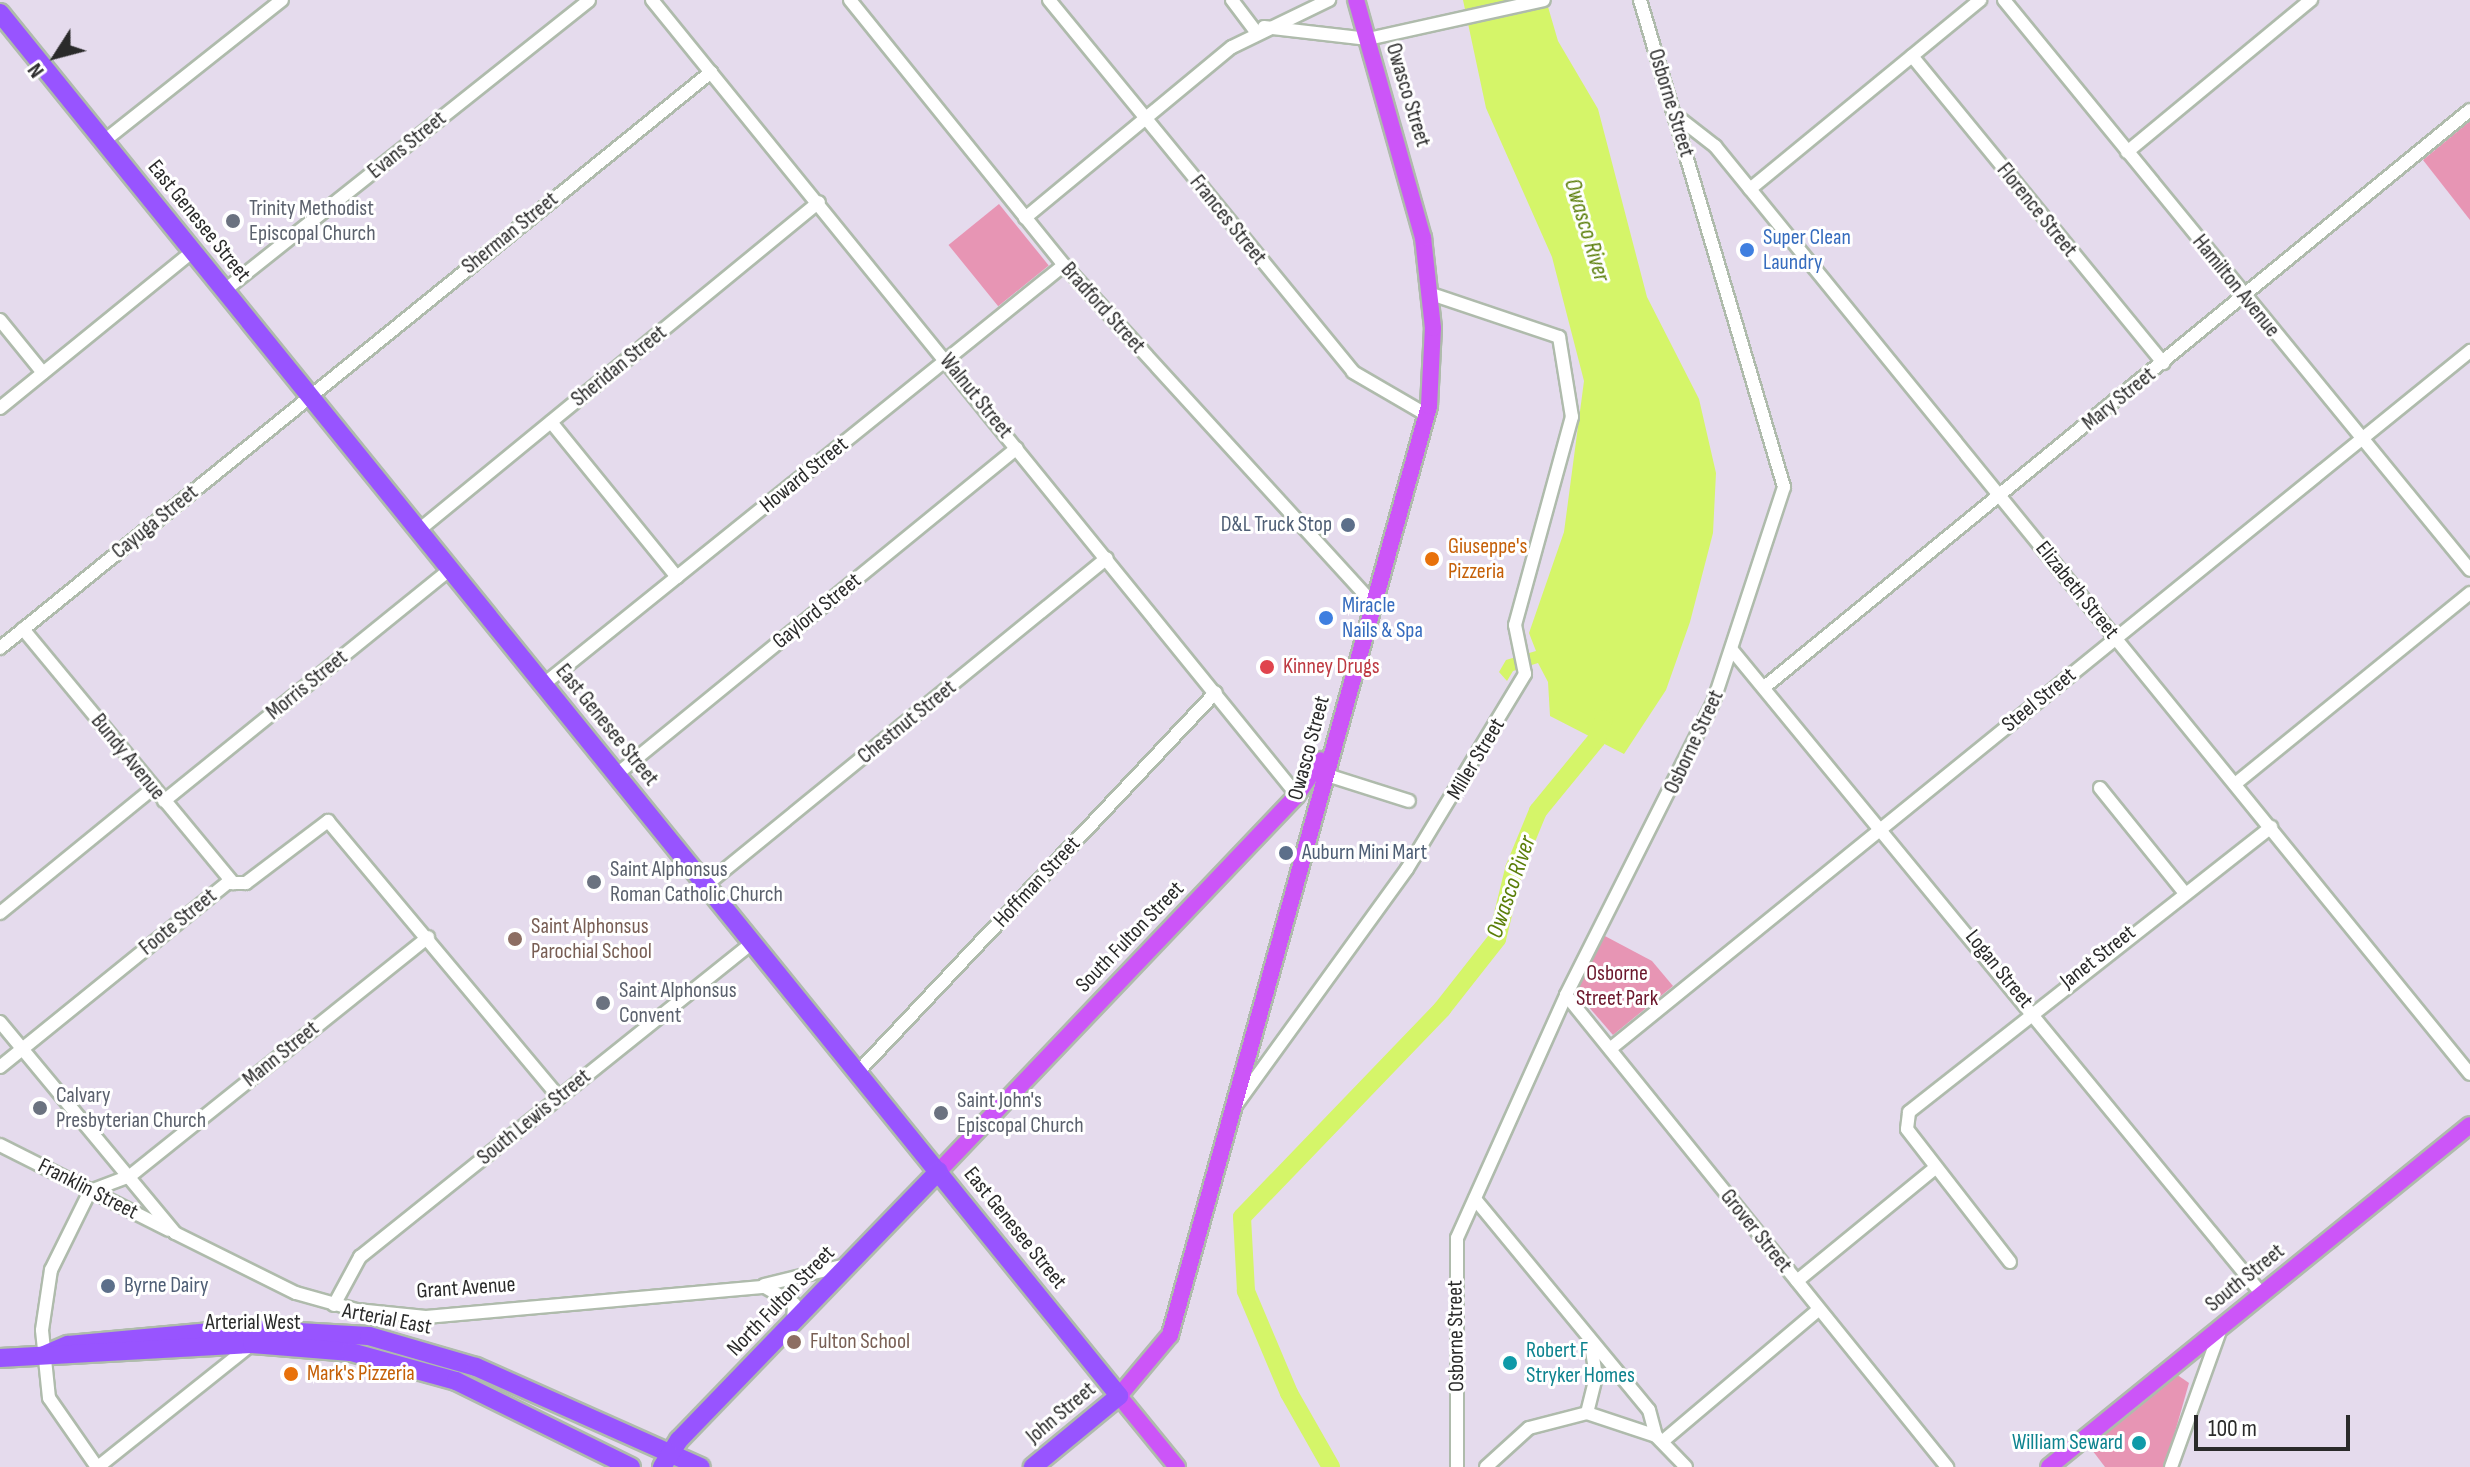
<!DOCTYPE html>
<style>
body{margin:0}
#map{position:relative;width:2470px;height:1467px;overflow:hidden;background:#e5dbed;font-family:"Sofia Sans Condensed",sans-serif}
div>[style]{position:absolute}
.green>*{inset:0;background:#e795b4;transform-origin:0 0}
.water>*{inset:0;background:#d5f569}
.river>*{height:18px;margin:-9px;padding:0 9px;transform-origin:9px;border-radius:9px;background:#d5f569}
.roads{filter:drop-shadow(2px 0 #afbbac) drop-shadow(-2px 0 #afbbac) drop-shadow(0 2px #afbbac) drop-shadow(0 -2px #afbbac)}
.minor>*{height:12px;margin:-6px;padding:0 6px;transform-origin:6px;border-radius:6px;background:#fff}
.major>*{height:16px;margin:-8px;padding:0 8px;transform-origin:8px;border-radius:8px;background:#cc55f8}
.highway>*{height:18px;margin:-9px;padding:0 9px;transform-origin:9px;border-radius:9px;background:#9854ff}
.dots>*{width:22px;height:22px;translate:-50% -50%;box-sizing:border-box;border:4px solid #fff;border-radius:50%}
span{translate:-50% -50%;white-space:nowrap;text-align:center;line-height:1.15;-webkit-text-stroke:6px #fff;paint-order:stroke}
.street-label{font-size:22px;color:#2a2a2a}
.worship-label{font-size:22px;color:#5b616d}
.left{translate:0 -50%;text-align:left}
.shop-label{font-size:22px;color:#366cbe}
.service-label{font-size:22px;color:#4e5e75}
.right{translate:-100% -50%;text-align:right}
.food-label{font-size:22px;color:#c56008}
.health-label{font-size:22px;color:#be3a42}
.education-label{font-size:22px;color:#785e54}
.park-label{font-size:22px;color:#6b162b}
.culture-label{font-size:22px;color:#0d838f}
.water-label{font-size:24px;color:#5a7e09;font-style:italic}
.north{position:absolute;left:16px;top:16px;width:80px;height:80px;-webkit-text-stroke:6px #fff;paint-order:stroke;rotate:234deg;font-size:22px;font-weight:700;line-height:32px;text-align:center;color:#2a2a2a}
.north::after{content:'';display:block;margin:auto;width:28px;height:36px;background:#2a2a2a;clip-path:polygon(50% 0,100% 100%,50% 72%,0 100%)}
.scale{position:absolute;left:2194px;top:1415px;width:156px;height:36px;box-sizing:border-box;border:4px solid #2a2a2a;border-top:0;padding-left:10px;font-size:24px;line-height:28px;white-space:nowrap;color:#2a2a2a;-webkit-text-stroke:6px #fff;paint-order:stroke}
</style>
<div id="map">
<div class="green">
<i style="clip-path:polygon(2470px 121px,2470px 220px,2423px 160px)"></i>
<i style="left:999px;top:204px;width:79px;height:65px;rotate:51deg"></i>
<i style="clip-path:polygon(1603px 935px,1652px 961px,1673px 986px,1613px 1035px,1575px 991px)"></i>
<i style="clip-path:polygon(2176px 1374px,2189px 1383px,2165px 1467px,2105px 1467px,2089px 1446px)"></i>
</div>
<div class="water">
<i style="clip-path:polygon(1463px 0,1546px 0,1558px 41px,1598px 109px,1647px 297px,1699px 399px,1716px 473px,1713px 533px,1690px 622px,1666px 690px,1624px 754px,1550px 716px,1548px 682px,1538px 663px,1513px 671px,1507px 681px,1499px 672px,1506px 660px,1536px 651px,1529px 633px,1564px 532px,1584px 381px,1552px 257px,1486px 108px)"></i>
</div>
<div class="river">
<i style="left:1331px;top:1467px;width:85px;rotate:-119.6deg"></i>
<i style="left:1289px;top:1393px;width:111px;rotate:-112.9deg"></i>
<i style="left:1246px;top:1291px;width:74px;rotate:-93.1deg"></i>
<i style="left:1242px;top:1217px;width:289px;rotate:-46.1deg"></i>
<i style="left:1442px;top:1009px;width:89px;rotate:-51.8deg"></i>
<i style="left:1497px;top:939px;width:72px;rotate:-76.3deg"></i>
<i style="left:1514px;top:869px;width:63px;rotate:-67.5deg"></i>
<i style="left:1538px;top:811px;width:93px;rotate:-50.7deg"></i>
<i style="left:1597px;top:739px;width:21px;rotate:-71deg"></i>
</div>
<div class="roads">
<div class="minor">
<i style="left:652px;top:0;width:1024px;rotate:50.95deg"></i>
<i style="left:850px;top:0;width:341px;rotate:51.1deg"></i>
<i style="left:1064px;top:265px;width:457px;rotate:47.6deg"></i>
<i style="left:1049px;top:0;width:480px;rotate:50.7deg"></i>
<i style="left:1353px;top:372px;width:86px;rotate:30.2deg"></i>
<i style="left:1232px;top:0;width:40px;rotate:53deg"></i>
<i style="left:2004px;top:0;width:736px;rotate:50.73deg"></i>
<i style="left:1264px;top:27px;width:105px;rotate:6.6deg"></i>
<i style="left:1368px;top:39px;width:180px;rotate:-12.5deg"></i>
<i style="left:1912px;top:56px;width:397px;rotate:50.7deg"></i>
<i style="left:1675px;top:115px;width:51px;rotate:37.8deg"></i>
<i style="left:1715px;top:146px;width:1196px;rotate:50.87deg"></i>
<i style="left:104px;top:141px;width:227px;rotate:-38.4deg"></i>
<i style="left:2127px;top:152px;width:239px;rotate:-39.6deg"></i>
<i style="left:1750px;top:189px;width:298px;rotate:-39.4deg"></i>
<i style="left:1025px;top:218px;width:268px;rotate:-39.6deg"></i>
<i style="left:1232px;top:47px;width:108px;rotate:-25.9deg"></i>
<i style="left:225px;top:290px;width:465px;rotate:-38.5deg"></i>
<i style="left:0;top:320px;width:68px;rotate:50.9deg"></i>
<i style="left:0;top:408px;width:249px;rotate:-39.1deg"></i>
<i style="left:551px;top:422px;width:200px;rotate:50.9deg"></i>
<i style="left:419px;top:530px;width:517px;rotate:-39.35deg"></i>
<i style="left:23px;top:629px;width:330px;rotate:50.4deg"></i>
<i style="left:0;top:648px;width:915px;rotate:-39.01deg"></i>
<i style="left:1732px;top:650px;width:833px;rotate:50.56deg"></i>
<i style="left:544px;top:684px;width:668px;rotate:-38.86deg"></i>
<i style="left:1767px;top:685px;width:908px;rotate:-39.28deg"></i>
<i style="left:1324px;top:774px;width:89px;rotate:17.6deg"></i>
<i style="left:616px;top:775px;width:517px;rotate:-39.2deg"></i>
<i style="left:2235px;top:784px;width:303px;rotate:-39.1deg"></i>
<i style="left:2100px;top:788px;width:134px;rotate:51.1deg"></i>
<i style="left:164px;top:801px;width:368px;rotate:-39deg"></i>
<i style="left:706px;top:885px;width:517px;rotate:-39.2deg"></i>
<i style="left:0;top:913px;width:198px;rotate:-39.2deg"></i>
<i style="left:1566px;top:995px;width:607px;rotate:51.09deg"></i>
<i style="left:0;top:1022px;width:274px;rotate:50.3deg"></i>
<i style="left:175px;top:1233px;width:135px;rotate:26.4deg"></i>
<i style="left:296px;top:1293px;width:63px;rotate:15.6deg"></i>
<i style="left:357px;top:1310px;width:69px;rotate:5.8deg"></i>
<i style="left:426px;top:1317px;width:340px;rotate:-5.1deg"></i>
<i style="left:765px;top:1287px;width:34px;rotate:30deg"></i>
<i style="left:794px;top:1304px;width:19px;rotate:93deg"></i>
<i style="left:1610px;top:1049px;width:1108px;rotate:-39.06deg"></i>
<i style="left:0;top:1067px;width:292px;rotate:-39deg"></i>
<i style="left:227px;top:883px;width:19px"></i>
<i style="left:246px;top:883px;width:103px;rotate:-37.1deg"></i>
<i style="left:328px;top:821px;width:360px;rotate:50.1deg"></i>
<i style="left:857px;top:1073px;width:523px;rotate:-46.7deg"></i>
<i style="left:1234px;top:1108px;width:295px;rotate:-54.1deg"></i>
<i style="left:1407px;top:869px;width:228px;rotate:-58.8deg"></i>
<i style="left:1525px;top:674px;width:50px;rotate:-101.5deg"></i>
<i style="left:1515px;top:625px;width:216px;rotate:-74.7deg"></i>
<i style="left:1572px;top:417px;width:81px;rotate:-99.2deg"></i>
<i style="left:1559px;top:337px;width:135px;rotate:-161.4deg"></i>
<i style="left:0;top:1145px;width:189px;rotate:26.7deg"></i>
<i style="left:1475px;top:1199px;width:273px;rotate:50.5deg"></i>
<i style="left:1649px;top:1410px;width:27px;rotate:75deg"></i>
<i style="left:2010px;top:1262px;width:168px;rotate:-127.8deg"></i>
<i style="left:1907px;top:1129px;width:17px;rotate:-83deg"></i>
<i style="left:1909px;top:1112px;width:461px;rotate:-38.2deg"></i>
<i style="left:1797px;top:1281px;width:178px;rotate:-39.3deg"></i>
<i style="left:764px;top:1285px;width:80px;rotate:-13.7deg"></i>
<i style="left:334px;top:1305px;width:55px;rotate:-61.6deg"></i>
<i style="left:360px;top:1257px;width:502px;rotate:-38.7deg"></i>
<i style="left:1587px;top:1413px;width:38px;rotate:-76deg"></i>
<i style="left:1596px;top:1376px;width:37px;rotate:-99deg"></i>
<i style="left:1663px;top:1441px;width:204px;rotate:-40.2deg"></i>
<i style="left:97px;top:1467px;width:84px;rotate:-124.8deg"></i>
<i style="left:49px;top:1398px;width:68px;rotate:-95.9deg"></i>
<i style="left:42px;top:1330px;width:61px;rotate:-81.5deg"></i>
<i style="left:51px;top:1270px;width:88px;rotate:-63.7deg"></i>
<i style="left:90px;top:1191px;width:43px;rotate:-20.6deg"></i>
<i style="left:130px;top:1176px;width:382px;rotate:-38.7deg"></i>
<i style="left:98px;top:1467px;width:197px;rotate:-38.6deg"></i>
<i style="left:1457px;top:1467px;width:229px;rotate:-90deg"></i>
<i style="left:1457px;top:1238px;width:266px;rotate:-65.8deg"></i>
<i style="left:1566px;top:995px;width:327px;rotate:-63.3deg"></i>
<i style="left:1713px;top:703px;width:227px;rotate:-71.8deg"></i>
<i style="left:1784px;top:487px;width:508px;rotate:-106.47deg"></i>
<i style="left:1486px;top:1467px;width:58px;rotate:-42.2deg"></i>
<i style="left:1529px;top:1428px;width:60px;rotate:-14.5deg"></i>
<i style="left:1587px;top:1413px;width:73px;rotate:18.4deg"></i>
<i style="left:1656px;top:1436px;width:43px;rotate:45.9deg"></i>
<i style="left:2171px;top:1467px;width:148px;rotate:-70.2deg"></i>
</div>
<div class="major">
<i style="left:939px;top:1171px;width:519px;rotate:-46.4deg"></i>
<i style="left:1297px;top:795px;width:42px;rotate:-55.6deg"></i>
<i style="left:1177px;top:1467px;width:92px;rotate:-129.2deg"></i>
<i style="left:1119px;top:1396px;width:80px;rotate:-50.1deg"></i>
<i style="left:1170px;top:1335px;width:964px;rotate:-74.42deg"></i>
<i style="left:1429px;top:406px;width:78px;rotate:-87.1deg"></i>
<i style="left:1433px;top:328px;width:91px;rotate:-96.3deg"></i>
<i style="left:1423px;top:238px;width:247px;rotate:-105.7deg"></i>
<i style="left:2049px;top:1467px;width:542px;rotate:-39.09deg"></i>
</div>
<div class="highway">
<i style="left:0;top:13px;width:1779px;rotate:51.02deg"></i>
<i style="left:1119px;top:1396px;width:112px;rotate:140.5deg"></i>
<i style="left:44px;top:1355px;width:26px;rotate:-23deg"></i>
<i style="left:68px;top:1345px;width:178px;rotate:-5.2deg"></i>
<i style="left:245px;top:1329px;width:124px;rotate:3.2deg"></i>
<i style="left:369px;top:1336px;width:111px;rotate:16.2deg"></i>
<i style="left:476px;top:1367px;width:246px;rotate:24deg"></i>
<i style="left:0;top:1358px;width:252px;rotate:-3.2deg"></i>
<i style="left:252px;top:1344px;width:99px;rotate:4.6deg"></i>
<i style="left:351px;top:1352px;width:109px;rotate:15.4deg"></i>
<i style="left:456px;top:1381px;width:195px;rotate:26.2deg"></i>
<i style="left:662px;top:1467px;width:32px;rotate:-58deg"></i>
<i style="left:679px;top:1440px;width:374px;rotate:-46deg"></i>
</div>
</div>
<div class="dots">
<i style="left:233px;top:221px;background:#6b7280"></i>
<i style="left:1747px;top:250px;background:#3f7fe0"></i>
<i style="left:1348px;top:525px;background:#5c6f8a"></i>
<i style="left:1432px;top:559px;background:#e8710a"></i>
<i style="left:1326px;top:618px;background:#3f7fe0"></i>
<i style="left:1267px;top:667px;background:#e0444e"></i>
<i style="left:1286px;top:853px;background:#5c6f8a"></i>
<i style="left:594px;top:882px;background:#6b7280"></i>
<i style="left:515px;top:939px;background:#8d6e63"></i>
<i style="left:603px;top:1003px;background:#6b7280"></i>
<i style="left:40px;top:1108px;background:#6b7280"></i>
<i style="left:941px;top:1113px;background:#6b7280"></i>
<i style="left:108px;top:1286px;background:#5c6f8a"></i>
<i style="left:794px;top:1342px;background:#8d6e63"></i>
<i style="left:1510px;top:1363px;background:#0f9aa8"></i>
<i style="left:291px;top:1374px;background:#e8710a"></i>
<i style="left:2139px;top:1443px;background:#0f9aa8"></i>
</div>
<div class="street-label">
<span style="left:1408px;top:95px;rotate:73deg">Owasco Street</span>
<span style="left:1671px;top:103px;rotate:73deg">Osborne Street</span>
<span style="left:407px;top:145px;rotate:-39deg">Evans Street</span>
<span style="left:2037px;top:210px;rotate:51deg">Florence Street</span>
<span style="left:1228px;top:220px;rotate:51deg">Frances Street</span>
<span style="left:199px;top:221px;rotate:51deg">East Genesee Street</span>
<span style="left:510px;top:233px;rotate:-39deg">Sherman Street</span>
<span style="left:2236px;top:286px;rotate:51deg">Hamilton Avenue</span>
<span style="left:1103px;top:308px;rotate:48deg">Bradford Street</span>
<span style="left:619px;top:366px;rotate:-39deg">Sheridan Street</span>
<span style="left:976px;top:396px;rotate:51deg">Walnut Street</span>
<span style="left:2119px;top:399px;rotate:-39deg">Mary Street</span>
<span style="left:804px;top:475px;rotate:-39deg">Howard Street</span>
<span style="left:155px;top:522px;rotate:-39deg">Cayuga Street</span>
<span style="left:2077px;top:590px;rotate:51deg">Elizabeth Street</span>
<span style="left:817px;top:611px;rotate:-39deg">Gaylord Street</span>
<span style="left:307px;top:685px;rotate:-39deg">Morris Street</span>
<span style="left:2039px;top:700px;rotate:-39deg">Steel Street</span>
<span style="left:907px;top:722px;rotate:-39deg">Chestnut Street</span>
<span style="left:607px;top:725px;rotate:51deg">East Genesee Street</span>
<span style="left:1694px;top:742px;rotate:-65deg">Osborne Street</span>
<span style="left:1309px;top:748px;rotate:-75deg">Owasco Street</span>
<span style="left:128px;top:757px;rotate:51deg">Bundy Avenue</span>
<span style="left:1476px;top:759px;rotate:-59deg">Miller Street</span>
<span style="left:1037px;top:882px;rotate:-47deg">Hoffman Street</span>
<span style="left:178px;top:922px;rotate:-39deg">Foote Street</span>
<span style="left:1130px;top:937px;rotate:-46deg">South Fulton Street</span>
<span style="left:2098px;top:957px;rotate:-38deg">Janet Street</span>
<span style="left:1999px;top:969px;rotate:51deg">Logan Street</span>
<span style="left:281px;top:1054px;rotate:-39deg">Mann Street</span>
<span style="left:534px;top:1117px;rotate:-39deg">South Lewis Street</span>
<span style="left:88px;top:1189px;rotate:27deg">Franklin Street</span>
<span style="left:1015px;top:1228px;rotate:51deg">East Genesee Street</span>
<span style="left:1756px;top:1231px;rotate:51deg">Grover Street</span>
<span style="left:2245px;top:1278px;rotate:-39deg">South Street</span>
<span style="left:466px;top:1288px;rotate:-4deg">Grant Avenue</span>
<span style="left:781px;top:1301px;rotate:-46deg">North Fulton Street</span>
<span style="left:387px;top:1319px;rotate:11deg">Arterial East</span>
<span style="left:253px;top:1323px">Arterial West</span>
<span style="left:1456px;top:1336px;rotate:-91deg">Osborne Street</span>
<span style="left:1061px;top:1413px;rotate:-40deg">John Street</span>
</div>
<div class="worship-label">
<span class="left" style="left:249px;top:221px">Trinity Methodist<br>Episcopal Church</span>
<span class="left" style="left:610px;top:882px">Saint Alphonsus<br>Roman Catholic Church</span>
<span class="left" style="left:619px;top:1003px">Saint Alphonsus<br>Convent</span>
<span class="left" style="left:56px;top:1108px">Calvary<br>Presbyterian Church</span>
<span class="left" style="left:957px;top:1113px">Saint John's<br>Episcopal Church</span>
</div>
<div class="shop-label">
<span class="left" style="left:1763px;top:250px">Super Clean<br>Laundry</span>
<span class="left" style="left:1342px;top:618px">Miracle<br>Nails &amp; Spa</span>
</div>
<div class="service-label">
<span class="right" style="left:1332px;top:525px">D&amp;L Truck Stop</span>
<span class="left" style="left:1302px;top:853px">Auburn Mini Mart</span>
<span class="left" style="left:124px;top:1286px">Byrne Dairy</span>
</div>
<div class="food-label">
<span class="left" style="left:1448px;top:559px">Giuseppe's<br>Pizzeria</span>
<span class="left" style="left:307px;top:1374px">Mark's Pizzeria</span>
</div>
<div class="health-label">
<span class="left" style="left:1283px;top:667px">Kinney Drugs</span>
</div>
<div class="education-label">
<span class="left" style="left:531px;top:939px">Saint Alphonsus<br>Parochial School</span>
<span class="left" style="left:810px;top:1342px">Fulton School</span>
</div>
<div class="park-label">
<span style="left:1617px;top:986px">Osborne<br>Street Park</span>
</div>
<div class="culture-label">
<span class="left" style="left:1526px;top:1363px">Robert F<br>Stryker Homes</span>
<span class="right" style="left:2123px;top:1443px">William Seward</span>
</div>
<div class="water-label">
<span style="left:1587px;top:230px;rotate:73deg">Owasco River</span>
<span style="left:1511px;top:887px;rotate:-71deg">Owasco River</span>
</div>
<div class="north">N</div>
<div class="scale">100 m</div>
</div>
